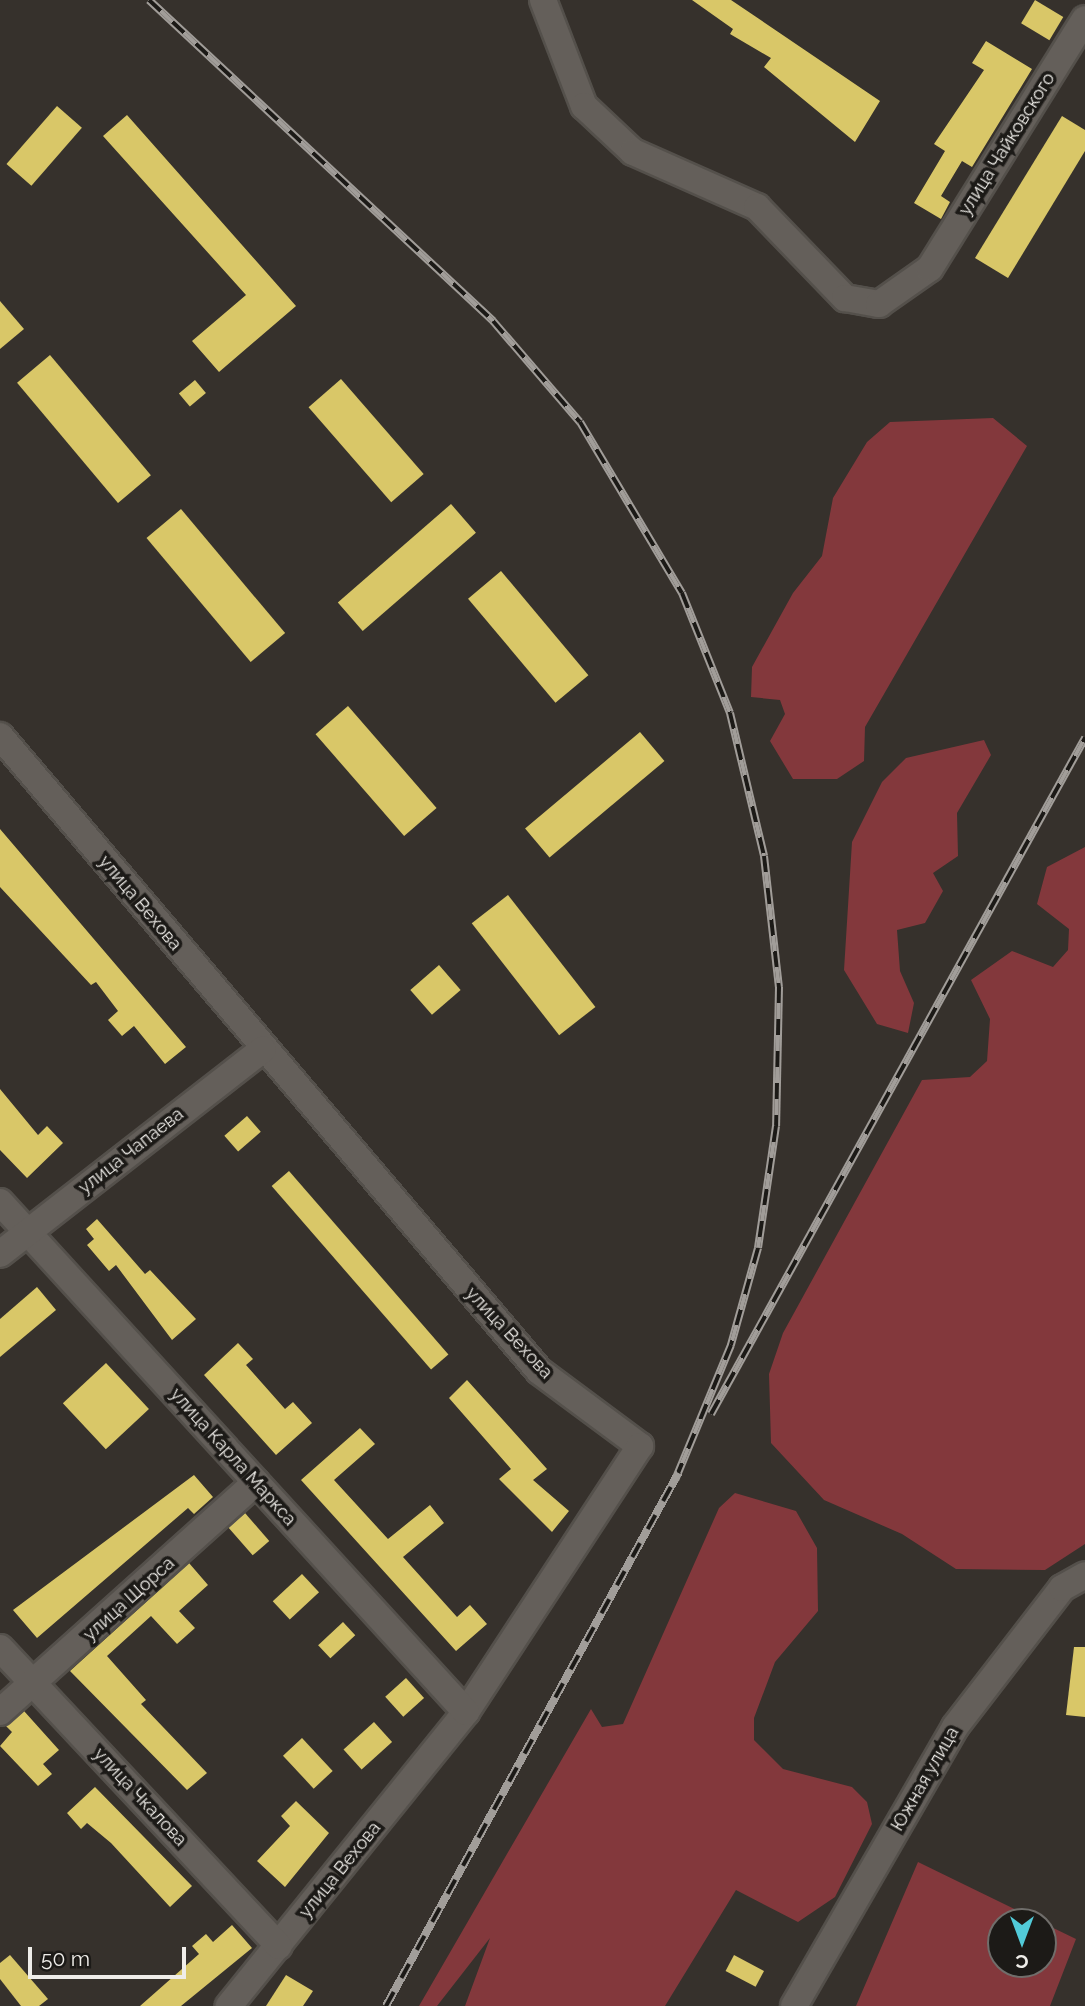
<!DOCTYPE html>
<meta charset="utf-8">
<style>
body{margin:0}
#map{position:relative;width:1085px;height:2006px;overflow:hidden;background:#36312c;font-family:Raleway,sans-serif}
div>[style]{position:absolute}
.green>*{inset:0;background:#83383c}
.building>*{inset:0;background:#d9c768;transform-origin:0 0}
.roads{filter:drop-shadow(2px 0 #54504b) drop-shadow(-2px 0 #54504b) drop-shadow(0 2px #54504b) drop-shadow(0 -2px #54504b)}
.minor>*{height:26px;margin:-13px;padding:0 13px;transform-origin:13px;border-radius:13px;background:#645f5a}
.rail>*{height:8px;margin-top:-4px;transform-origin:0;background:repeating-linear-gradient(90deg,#1c1a17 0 16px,#a19d99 0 32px);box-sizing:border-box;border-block:2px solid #a19d99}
span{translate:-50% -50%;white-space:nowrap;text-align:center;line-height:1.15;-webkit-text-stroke:7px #1c1a17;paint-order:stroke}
.street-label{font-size:18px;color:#efede9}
.north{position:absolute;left:987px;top:1908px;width:70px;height:70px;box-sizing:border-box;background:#1c1a17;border:2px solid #706e6b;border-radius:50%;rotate:180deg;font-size:19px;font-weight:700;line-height:28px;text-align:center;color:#efede9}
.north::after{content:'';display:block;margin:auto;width:24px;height:32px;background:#52cbd9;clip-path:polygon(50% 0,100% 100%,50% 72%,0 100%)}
.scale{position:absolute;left:28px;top:1947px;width:158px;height:32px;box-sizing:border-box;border:4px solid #efede9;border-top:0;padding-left:9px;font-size:21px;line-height:24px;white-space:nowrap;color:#efede9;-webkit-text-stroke:5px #1c1a17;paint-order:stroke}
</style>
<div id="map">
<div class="green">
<i style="clip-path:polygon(993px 418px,1027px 446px,865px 727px,864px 761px,837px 779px,793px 779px,770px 741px,785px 714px,780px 700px,751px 697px,752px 667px,793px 593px,822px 556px,833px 498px,867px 442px,890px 422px)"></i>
<i style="clip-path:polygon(984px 740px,991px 755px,957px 813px,958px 856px,933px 873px,943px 891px,925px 923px,897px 930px,900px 971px,914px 1003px,908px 1033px,877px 1024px,844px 970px,852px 842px,882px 782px,906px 758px)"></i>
<i style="clip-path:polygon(1085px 847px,1085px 1544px,1045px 1570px,956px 1569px,902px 1534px,824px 1500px,771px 1443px,769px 1374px,783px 1333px,922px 1080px,970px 1077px,987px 1061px,990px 1019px,971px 980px,1012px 951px,1053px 967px,1068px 950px,1069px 929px,1037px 904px,1047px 867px)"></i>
<i style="clip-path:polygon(735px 1493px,796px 1511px,817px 1548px,818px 1611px,775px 1662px,754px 1718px,754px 1740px,783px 1769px,852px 1787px,867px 1802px,872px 1824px,835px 1897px,798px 1922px,736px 1890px,665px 2006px,465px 2006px,490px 1938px,437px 2006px,419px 2006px,591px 1709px,602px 1727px,623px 1724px,719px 1508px)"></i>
<i style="clip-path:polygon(918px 1862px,1041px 1922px,1001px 1922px,1001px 1964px,1043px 1964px,1043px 1923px,1076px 1939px,1050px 2006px,856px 2006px)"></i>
</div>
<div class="building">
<i style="clip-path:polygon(692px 0,731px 0,880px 101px,855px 142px,764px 67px,771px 58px,730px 34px,733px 29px)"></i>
<i style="left:1035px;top:0;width:33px;height:27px;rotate:31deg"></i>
<i style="clip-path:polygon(986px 41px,1032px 69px,972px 167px,962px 161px,941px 196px,950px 202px,941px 219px,914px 203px,945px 151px,934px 144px,984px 70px,972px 63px)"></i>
<i style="left:57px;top:106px;width:33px;height:77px;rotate:41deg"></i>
<i style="clip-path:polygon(127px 115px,296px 306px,219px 372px,192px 341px,246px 295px,103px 136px)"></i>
<i style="clip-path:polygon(1062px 116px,1085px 130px,1085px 151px,1008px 278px,975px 258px)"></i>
<i style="clip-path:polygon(0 301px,24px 329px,0 349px)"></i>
<i style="left:50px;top:355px;width:157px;height:43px;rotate:50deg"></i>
<i style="left:341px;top:379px;width:126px;height:43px;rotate:49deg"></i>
<i style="left:195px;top:380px;width:17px;height:21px;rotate:50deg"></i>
<i style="left:451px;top:504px;width:38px;height:150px;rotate:49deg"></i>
<i style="left:181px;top:509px;width:162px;height:45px;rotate:50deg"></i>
<i style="left:501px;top:571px;width:136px;height:43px;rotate:50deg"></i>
<i style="left:348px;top:706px;width:135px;height:43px;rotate:49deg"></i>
<i style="left:640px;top:732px;width:38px;height:150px;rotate:50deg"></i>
<i style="clip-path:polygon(0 829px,186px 1047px,165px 1064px,134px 1026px,122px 1036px,108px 1020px,118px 1011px,96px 982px,91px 985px,0 887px)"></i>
<i style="left:508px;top:895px;width:142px;height:46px;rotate:52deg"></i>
<i style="left:439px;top:965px;width:33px;height:38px;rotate:49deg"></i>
<i style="clip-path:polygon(0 1089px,38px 1135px,47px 1126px,63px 1143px,27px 1178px,0 1150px)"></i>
<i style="left:247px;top:1116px;width:21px;height:30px;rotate:49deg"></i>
<i style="left:289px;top:1171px;width:243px;height:23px;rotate:49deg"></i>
<i style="clip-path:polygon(97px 1219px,145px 1274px,150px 1270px,196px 1319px,172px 1340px,116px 1265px,109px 1271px,87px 1245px,94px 1239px,86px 1229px)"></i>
<i style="clip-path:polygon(37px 1287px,56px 1310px,0 1357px,0 1319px)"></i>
<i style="clip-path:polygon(238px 1343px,253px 1359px,246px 1365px,285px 1409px,293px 1402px,312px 1423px,276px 1455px,204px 1375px)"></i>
<i style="left:106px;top:1363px;width:63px;height:59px;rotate:47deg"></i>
<i style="clip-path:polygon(467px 1380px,547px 1469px,533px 1480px,569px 1511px,552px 1532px,499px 1479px,511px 1469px,449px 1398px)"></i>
<i style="clip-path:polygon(360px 1428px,375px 1444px,334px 1480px,388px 1539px,430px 1505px,444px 1523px,403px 1557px,457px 1617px,470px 1605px,487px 1624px,456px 1651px,301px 1480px)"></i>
<i style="clip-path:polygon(194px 1475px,213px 1497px,194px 1514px,188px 1508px,37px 1638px,13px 1610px)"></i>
<i style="left:245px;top:1513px;width:37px;height:22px;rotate:49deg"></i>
<i style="clip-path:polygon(189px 1563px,208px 1585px,179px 1611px,195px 1628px,177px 1644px,151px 1616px,107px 1656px,146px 1700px,141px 1704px,207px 1773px,187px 1790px,70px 1671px)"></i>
<i style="left:302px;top:1574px;width:25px;height:40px;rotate:47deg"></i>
<i style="left:343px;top:1622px;width:18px;height:34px;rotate:47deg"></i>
<i style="clip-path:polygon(1074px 1647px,1085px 1647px,1085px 1717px,1066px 1715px)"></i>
<i style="left:406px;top:1678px;width:27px;height:28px;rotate:48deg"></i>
<i style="clip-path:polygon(24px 1711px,59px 1750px,43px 1764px,52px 1774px,38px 1786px,0 1746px,12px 1732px,6px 1726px)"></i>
<i style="left:374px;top:1722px;width:27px;height:41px;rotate:48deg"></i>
<i style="left:302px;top:1738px;width:45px;height:26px;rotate:47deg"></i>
<i style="clip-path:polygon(95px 1787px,192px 1886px,170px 1907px,111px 1843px,87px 1823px,81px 1829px,67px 1813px)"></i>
<i style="clip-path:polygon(296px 1801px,329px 1833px,285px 1887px,257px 1861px,290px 1826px,281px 1816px)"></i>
<i style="clip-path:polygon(232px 1925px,252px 1948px,181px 2006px,140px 2006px,199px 1954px,192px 1946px,206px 1934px,213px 1942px)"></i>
<i style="clip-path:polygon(10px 1955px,48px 1999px,39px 2006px,21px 2006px,0 1979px,0 1963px)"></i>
<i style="left:734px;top:1955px;width:34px;height:18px;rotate:28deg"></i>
<i style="clip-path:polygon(286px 1975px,313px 1991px,303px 2006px,266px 2006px)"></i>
</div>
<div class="roads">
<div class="minor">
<i style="left:543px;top:0;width:114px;rotate:68.9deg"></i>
<i style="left:584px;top:106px;width:67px;rotate:43.2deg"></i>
<i style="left:633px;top:152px;width:136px;rotate:23.9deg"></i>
<i style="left:757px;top:207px;width:127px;rotate:46deg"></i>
<i style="left:845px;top:298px;width:35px;rotate:10deg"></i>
<i style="left:879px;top:304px;width:62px;rotate:-35.2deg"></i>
<i style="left:930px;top:268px;width:293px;rotate:-58.1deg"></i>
<i style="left:0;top:736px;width:833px;rotate:49.67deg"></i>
<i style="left:539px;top:1371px;width:126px;rotate:36.6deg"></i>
<i style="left:640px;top:1446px;width:318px;rotate:123.2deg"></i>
<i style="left:466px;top:1712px;width:378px;rotate:128.9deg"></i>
<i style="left:0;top:1202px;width:691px;rotate:47.58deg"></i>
<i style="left:0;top:1254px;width:333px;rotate:-37.9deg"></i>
<i style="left:0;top:1648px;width:408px;rotate:46.9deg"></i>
<i style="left:0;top:1712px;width:344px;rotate:-41.9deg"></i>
<i style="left:794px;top:2006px;width:322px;rotate:-60deg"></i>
<i style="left:955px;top:1727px;width:175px;rotate:-52.4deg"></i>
<i style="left:1062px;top:1588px;width:26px;rotate:-29deg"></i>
</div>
</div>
<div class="rail">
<i style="left:149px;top:0;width:471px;rotate:43deg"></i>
<i style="left:493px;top:321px;width:133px;rotate:49.3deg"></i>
<i style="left:580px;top:422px;width:199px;rotate:59.2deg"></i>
<i style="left:682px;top:593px;width:129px;rotate:68.2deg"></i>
<i style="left:730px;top:713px;width:147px;rotate:76.6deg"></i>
<i style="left:764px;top:856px;width:132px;rotate:83.5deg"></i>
<i style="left:779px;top:987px;width:139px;rotate:91.2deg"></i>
<i style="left:776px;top:1126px;width:123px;rotate:98.4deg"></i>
<i style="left:758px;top:1248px;width:101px;rotate:105.6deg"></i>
<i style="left:731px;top:1345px;width:146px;rotate:112.5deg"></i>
<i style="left:711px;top:1414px;width:773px;rotate:-61.05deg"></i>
<i style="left:386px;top:2006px;width:609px;rotate:-61.25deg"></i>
</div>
<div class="street-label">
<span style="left:1007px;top:144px;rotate:-58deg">улица Чайковского</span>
<span style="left:140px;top:903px;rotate:50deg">улица Вехова</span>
<span style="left:131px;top:1151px;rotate:-38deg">улица Чапаева</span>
<span style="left:509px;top:1333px;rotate:47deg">улица Вехова</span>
<span style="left:233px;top:1457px;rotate:48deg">улица Карла Маркса</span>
<span style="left:129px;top:1599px;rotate:-42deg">улица Щорса</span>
<span style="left:925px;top:1779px;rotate:-60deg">Южная улица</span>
<span style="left:140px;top:1797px;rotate:47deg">улица Чкалова</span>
<span style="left:340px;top:1870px;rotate:-51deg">улица Вехова</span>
</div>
<div class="north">С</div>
<div class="scale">50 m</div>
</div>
